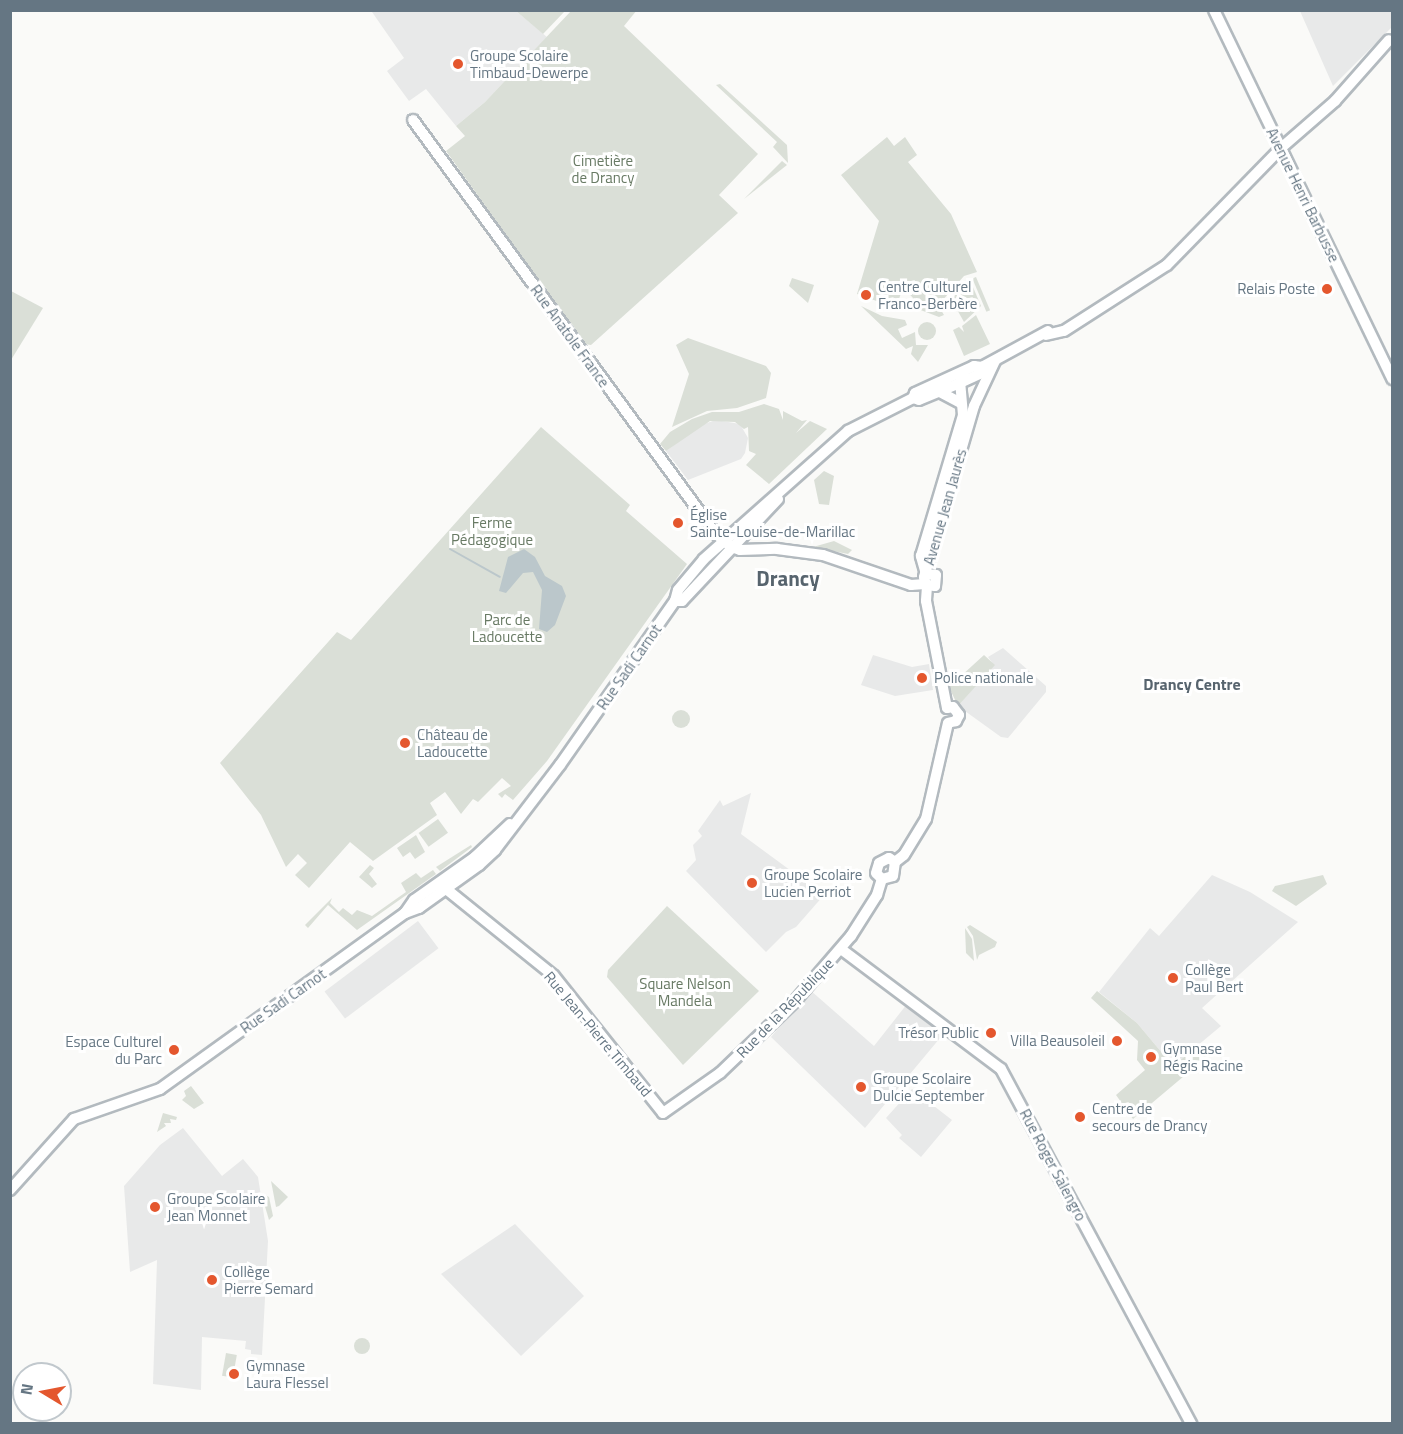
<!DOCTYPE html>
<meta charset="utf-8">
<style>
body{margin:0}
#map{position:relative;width:1403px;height:1434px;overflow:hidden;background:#fafaf8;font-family:"Titillium Web",sans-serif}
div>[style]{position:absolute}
.built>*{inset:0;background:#e8e9e9;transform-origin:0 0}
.green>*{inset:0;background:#dadfd7;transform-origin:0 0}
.round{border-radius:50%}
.water>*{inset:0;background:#bbc7cb}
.stream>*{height:2px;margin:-1px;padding:0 1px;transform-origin:1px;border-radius:1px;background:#bbc7cb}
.roads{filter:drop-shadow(2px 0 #b3babf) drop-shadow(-2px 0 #b3babf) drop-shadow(0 2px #b3babf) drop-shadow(0 -2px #b3babf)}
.secondary>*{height:10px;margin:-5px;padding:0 5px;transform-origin:5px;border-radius:5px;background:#fff}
.primary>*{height:10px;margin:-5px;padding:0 5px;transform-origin:5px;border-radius:5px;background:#fff}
.dots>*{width:16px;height:16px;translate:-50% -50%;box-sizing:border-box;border:3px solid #fff;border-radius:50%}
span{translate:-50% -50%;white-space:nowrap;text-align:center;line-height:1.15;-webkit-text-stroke:6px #fff;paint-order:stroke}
.poi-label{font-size:15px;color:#657683}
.left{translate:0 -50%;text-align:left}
.right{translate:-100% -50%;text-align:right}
.park-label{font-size:15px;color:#687a64}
.street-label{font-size:15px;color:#657683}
.neighbourhood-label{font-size:16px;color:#57646e;font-weight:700}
.district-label{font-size:21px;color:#57646e;font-weight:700}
.frame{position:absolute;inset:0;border:12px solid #657683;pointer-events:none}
.north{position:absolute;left:12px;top:1362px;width:60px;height:60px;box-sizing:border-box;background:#fff;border:2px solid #c1c8cd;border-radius:50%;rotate:280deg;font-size:16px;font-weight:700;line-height:24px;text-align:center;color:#657683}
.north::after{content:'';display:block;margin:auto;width:21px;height:27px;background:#e4572e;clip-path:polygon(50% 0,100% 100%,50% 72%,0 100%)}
</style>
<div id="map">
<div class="built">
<i style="clip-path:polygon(516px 11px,547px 37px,485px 102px,456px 126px,426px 89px,409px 101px,387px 71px,404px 58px,372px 12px)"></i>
<i style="clip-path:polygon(1300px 11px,1392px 11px,1392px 27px,1333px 86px)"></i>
<i style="clip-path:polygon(716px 420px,740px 424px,748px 438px,745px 453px,741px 459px,688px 480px,666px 451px,701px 425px)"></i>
<i style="clip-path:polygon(1003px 648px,1046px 686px,1046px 692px,1008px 738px,1001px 737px,958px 706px,994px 665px,988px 657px)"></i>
<i style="clip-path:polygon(873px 655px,912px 667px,929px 664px,933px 690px,895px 696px,861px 685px)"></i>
<i style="clip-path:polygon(751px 793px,741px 834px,824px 895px,796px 927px,786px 932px,766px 952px,686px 871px,696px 860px,693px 845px,702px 836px,698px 831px,720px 800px,723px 806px)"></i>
<i style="clip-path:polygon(1212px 875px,1250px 892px,1298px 922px,1202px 1008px,1221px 1026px,1173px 1066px,1137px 1023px,1099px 992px,1150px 928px,1159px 936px)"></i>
<i style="left:418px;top:921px;width:34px;height:117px;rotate:53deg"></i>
<i style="clip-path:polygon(810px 990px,874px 1046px,907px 1004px,945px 1032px,865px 1128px,771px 1037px)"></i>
<i style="clip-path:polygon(912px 1089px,952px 1120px,921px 1157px,899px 1138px,902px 1135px,886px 1118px)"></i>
<i style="clip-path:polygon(183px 1128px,222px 1176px,243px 1159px,258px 1177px,268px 1241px,262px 1355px,251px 1354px,251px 1350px,245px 1349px,246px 1341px,202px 1337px,201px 1390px,153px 1384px,157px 1260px,130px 1272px,124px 1186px,160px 1145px)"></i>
<i style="clip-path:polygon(515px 1224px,584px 1296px,521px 1356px,441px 1274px)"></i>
</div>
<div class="green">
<i style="clip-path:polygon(637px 10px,624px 26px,758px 154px,719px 195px,738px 213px,591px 345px,584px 344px,446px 151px,465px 136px,456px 126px,485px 102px,571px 11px)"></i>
<i style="clip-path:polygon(516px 11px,565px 11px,543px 34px)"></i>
<i style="clip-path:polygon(720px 84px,787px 145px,788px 163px,773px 147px,777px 142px,716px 85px)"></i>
<i style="clip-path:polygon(887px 137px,894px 146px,905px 137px,917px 155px,908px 162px,951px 214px,977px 272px,964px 276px,941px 302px,946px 307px,941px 310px,944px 315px,939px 317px,910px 306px,913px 298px,903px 287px,898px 292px,901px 293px,896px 308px,857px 294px,879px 221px,841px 175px)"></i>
<i style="clip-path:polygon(782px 161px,787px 165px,744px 199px)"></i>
<i style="left:976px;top:277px;width:36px;height:4px;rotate:67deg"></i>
<i style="clip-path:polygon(792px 278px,814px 285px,808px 303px,789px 286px)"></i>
<i style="clip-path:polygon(970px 280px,981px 306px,964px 322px,951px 299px)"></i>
<i style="clip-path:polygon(11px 291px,43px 308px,11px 360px)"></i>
<i style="clip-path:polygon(861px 306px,882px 316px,905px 320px,907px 325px,898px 329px,902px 338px,915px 332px,916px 345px,928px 345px,918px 362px,911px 354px,913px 346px,906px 349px)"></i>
<i style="clip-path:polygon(976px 315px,990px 344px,964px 356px,953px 330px,959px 327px,964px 332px,962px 326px)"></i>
<i class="round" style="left:918px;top:322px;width:18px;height:18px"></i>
<i style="clip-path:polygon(688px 338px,766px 366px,771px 373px,766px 398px,737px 408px,707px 411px,672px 427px,689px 374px,676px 345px)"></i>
<i style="clip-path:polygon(764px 404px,779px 409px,783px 420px,783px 411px,802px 421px,807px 420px,796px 433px,810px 421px,827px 429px,769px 484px,746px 465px,756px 454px,749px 451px,748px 427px,744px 429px,735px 422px,710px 421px,666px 451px,660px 444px,670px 432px,692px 419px,712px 412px,739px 412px)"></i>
<i style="clip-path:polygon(541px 427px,630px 505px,626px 511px,687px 564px,547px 761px,513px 800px,505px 794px,502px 798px,498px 794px,511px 786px,502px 778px,478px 802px,473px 799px,461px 814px,445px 792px,430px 803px,437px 815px,373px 861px,350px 842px,309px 888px,295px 875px,307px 863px,298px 854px,286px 867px,261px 815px,220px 763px,337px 632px,351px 640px)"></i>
<i style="clip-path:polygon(824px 471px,834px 476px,829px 505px,819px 504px,814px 480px)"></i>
<i style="clip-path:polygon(834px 541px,852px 550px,848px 554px,813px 547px)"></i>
<i style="clip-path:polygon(984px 655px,995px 665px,958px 706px,946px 681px,961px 676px)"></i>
<i class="round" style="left:672px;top:710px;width:18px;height:18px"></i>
<i style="left:438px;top:819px;width:17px;height:24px;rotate:54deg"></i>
<i style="clip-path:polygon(416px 835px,425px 852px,415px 859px,410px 852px,403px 857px,397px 848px)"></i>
<i style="clip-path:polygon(471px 845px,472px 847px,440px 871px,436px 867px)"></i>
<i style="clip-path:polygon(370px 865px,374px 868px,369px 874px,377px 884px,372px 888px,359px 877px)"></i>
<i style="clip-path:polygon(433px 870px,436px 874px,357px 930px,328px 905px,308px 928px,305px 925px,332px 898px,330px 903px,339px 912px,343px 908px,352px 915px,357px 910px,372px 916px,406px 892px,401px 883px,416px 873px,421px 878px)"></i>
<i style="clip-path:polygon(1323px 875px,1327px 884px,1296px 906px,1272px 891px,1275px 886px)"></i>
<i style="clip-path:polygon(667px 906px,759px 991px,683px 1065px,607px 977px,608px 970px)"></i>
<i style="clip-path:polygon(970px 925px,997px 942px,995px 947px,979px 955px,977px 960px,973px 936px,967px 927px)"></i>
<i style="clip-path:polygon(965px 928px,972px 939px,974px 961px,966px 953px)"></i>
<i style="clip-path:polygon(1097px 991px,1137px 1023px,1173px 1066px,1200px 1044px,1209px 1055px,1133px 1119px,1116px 1095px,1145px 1070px,1137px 1060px,1138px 1041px,1091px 998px)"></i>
<i style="clip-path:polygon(191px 1086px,204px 1103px,194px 1109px,182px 1100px,186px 1096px,184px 1091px)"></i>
<i style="clip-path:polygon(163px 1113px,177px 1117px,176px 1120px,170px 1119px,171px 1123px,164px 1123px,166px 1126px,157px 1132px)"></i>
<i style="clip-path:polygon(271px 1181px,288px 1197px,279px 1206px,276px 1207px)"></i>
<i style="clip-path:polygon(261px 1193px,269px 1197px,273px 1216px,269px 1220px)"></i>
<i class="round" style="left:354px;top:1338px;width:16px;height:16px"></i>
<i style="left:226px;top:1353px;width:11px;height:23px;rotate:10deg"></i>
</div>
<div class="water">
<i style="clip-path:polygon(524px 549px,535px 557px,545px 576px,562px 586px,566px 596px,555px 625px,547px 632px,539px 629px,542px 590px,533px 572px,523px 573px,506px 593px,499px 591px,508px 557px)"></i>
</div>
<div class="stream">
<i style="left:450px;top:549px;width:57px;rotate:29.2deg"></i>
</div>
<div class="roads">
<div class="secondary">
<i style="left:413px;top:120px;width:512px;rotate:53.82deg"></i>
<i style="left:715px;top:533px;width:21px;rotate:41deg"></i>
<i style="left:731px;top:547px;width:9px;rotate:18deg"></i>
<i style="left:740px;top:550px;width:37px;rotate:-2deg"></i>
<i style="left:777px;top:549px;width:46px;rotate:7.4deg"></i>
<i style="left:823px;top:555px;width:93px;rotate:18.8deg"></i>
<i style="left:911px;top:585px;width:14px;rotate:-4deg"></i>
<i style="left:940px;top:392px;width:24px;rotate:28deg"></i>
<i style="left:926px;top:574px;width:10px;rotate:6deg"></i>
<i style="left:936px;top:575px;width:11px;rotate:95deg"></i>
<i style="left:935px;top:586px;width:9px;rotate:-174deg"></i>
<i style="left:926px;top:585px;width:8px;rotate:-104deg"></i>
<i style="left:924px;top:577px;width:178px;rotate:-73.7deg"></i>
<i style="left:974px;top:406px;width:50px;rotate:-65deg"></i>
<i style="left:926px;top:574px;width:19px;rotate:-106deg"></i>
<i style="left:921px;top:556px;width:147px;rotate:-73.4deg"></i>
<i style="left:963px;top:415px;width:32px;rotate:-95deg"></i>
<i style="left:960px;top:383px;width:8px;rotate:-60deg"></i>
<i style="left:927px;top:586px;width:15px;rotate:94deg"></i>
<i style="left:926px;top:601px;width:109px;rotate:78.9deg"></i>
<i style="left:947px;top:708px;width:6px;rotate:-9deg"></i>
<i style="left:953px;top:707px;width:10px;rotate:53deg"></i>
<i style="left:959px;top:715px;width:7px;rotate:117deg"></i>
<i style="left:956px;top:721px;width:8px;rotate:166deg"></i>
<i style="left:895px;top:862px;width:11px;rotate:-38deg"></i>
<i style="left:904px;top:855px;width:42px;rotate:-58.6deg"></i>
<i style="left:926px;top:819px;width:98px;rotate:-77.1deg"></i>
<i style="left:882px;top:879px;width:8px;rotate:-135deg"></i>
<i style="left:876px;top:873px;width:10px;rotate:-73deg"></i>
<i style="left:879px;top:863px;width:11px;rotate:-27deg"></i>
<i style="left:889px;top:858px;width:7px;rotate:34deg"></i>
<i style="left:882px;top:879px;width:11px;rotate:-15deg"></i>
<i style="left:893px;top:876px;width:14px;rotate:-82deg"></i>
<i style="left:440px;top:884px;width:146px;rotate:38.9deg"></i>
<i style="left:554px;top:976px;width:175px;rotate:51.5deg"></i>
<i style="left:663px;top:1113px;width:70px;rotate:-35.1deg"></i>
<i style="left:720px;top:1073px;width:104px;rotate:-43.8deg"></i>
<i style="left:795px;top:1001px;width:86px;rotate:-49.3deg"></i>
<i style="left:851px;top:936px;width:49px;rotate:-57.6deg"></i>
<i style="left:877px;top:895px;width:17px;rotate:-73deg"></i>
<i style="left:841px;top:949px;width:200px;rotate:36.9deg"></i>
<i style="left:1001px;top:1069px;width:403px;rotate:61.8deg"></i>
</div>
<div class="primary">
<i style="left:1214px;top:10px;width:410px;rotate:64.2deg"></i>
<i style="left:1046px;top:335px;width:18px;rotate:-13deg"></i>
<i style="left:1064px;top:331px;width:122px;rotate:-32.7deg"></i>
<i style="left:1167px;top:265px;width:163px;rotate:-45.7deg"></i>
<i style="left:1281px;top:148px;width:72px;rotate:-41deg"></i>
<i style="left:1335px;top:101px;width:81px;rotate:-48.5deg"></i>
<i style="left:913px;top:398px;width:5px;rotate:-68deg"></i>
<i style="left:915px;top:393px;width:65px;rotate:-24.6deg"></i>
<i style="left:974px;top:366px;width:8px;rotate:7deg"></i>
<i style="left:982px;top:367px;width:75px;rotate:-28.6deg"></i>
<i style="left:675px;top:601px;width:7px"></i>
<i style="left:682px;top:601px;width:140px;rotate:-46.7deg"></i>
<i style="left:405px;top:913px;width:16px;rotate:-55deg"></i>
<i style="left:414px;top:900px;width:75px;rotate:-35.2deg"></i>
<i style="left:475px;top:857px;width:48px;rotate:-43.3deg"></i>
<i style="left:10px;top:1190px;width:96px;rotate:-48deg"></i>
<i style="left:74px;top:1119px;width:91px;rotate:-19.2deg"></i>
<i style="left:160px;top:1089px;width:302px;rotate:-35.7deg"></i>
<i style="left:405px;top:913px;width:15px;rotate:-20deg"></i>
<i style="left:419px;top:908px;width:74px;rotate:-35.6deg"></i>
<i style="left:479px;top:865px;width:22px;rotate:-43deg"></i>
<i style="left:495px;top:850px;width:107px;rotate:-52.6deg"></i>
<i style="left:560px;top:765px;width:200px;rotate:-55deg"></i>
<i style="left:675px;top:601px;width:11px;rotate:-75deg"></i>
<i style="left:678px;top:590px;width:40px;rotate:-50deg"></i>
<i style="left:704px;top:559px;width:193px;rotate:-41.6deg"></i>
<i style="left:848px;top:431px;width:73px;rotate:-26.9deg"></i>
<i style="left:913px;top:398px;width:6px;rotate:18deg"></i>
<i style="left:919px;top:400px;width:44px;rotate:-22.5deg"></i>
<i style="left:960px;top:383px;width:21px;rotate:-25deg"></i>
<i style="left:979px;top:374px;width:8px;rotate:-67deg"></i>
</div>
</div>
<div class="dots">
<i style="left:458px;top:64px;background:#e4572e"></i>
<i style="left:1327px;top:289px;background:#e4572e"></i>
<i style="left:866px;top:295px;background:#e4572e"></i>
<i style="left:678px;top:523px;background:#e4572e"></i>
<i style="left:922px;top:678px;background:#e4572e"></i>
<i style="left:405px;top:743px;background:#e4572e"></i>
<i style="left:752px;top:883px;background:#e4572e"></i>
<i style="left:1173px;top:978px;background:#e4572e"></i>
<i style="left:991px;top:1033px;background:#e4572e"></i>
<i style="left:1117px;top:1041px;background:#e4572e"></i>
<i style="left:174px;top:1050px;background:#e4572e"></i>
<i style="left:1151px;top:1057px;background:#e4572e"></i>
<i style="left:861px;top:1087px;background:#e4572e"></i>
<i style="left:1080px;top:1117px;background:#e4572e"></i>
<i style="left:155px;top:1207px;background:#e4572e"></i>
<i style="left:212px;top:1280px;background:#e4572e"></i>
<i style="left:234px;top:1374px;background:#e4572e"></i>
</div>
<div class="poi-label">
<span class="left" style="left:470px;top:64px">Groupe Scolaire<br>Timbaud-Dewerpe</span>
<span class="left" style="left:878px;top:295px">Centre Culturel<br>Franco-Berbère</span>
<span class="right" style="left:1315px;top:289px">Relais Poste</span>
<span class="left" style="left:690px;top:523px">Église<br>Sainte-Louise-de-Marillac</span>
<span class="left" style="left:934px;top:678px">Police nationale</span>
<span class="left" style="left:417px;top:743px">Château de<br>Ladoucette</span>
<span class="left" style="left:764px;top:883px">Groupe Scolaire<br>Lucien Perriot</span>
<span class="left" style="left:1185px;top:978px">Collège<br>Paul Bert</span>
<span class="right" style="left:979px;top:1033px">Trésor Public</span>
<span class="right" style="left:162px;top:1050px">Espace Culturel<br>du Parc</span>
<span class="right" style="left:1105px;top:1041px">Villa Beausoleil</span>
<span class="left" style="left:1163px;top:1057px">Gymnase<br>Régis Racine</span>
<span class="left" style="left:873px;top:1087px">Groupe Scolaire<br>Dulcie September</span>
<span class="left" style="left:1092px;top:1117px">Centre de<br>secours de Drancy</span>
<span class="left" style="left:167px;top:1207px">Groupe Scolaire<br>Jean Monnet</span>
<span class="left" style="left:224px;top:1280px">Collège<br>Pierre Semard</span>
<span class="left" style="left:246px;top:1374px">Gymnase<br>Laura Flessel</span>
</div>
<div class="park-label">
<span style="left:603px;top:169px">Cimetière<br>de Drancy</span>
<span style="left:492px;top:531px">Ferme<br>Pédagogique</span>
<span style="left:507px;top:628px">Parc de<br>Ladoucette</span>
<span style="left:685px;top:992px">Square Nelson<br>Mandela</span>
</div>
<div class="street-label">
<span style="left:1303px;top:195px;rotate:64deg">Avenue Henri Barbusse</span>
<span style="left:570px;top:336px;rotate:54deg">Rue Anatole France</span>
<span style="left:945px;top:507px;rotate:-74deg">Avenue Jean Jaurès</span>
<span style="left:629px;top:667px;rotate:-55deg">Rue Sadi Carnot</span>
<span style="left:283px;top:1001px;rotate:-35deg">Rue Sadi Carnot</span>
<span style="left:785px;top:1008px;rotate:-46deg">Rue de la République</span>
<span style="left:598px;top:1034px;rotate:50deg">Rue Jean-Pierre Timbaud</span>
<span style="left:1053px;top:1165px;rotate:62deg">Rue Roger Salengro</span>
</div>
<div class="neighbourhood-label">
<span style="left:1192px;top:684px">Drancy Centre</span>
</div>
<div class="district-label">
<span style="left:788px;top:578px">Drancy</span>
</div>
<div class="frame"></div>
<div class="north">N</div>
</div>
